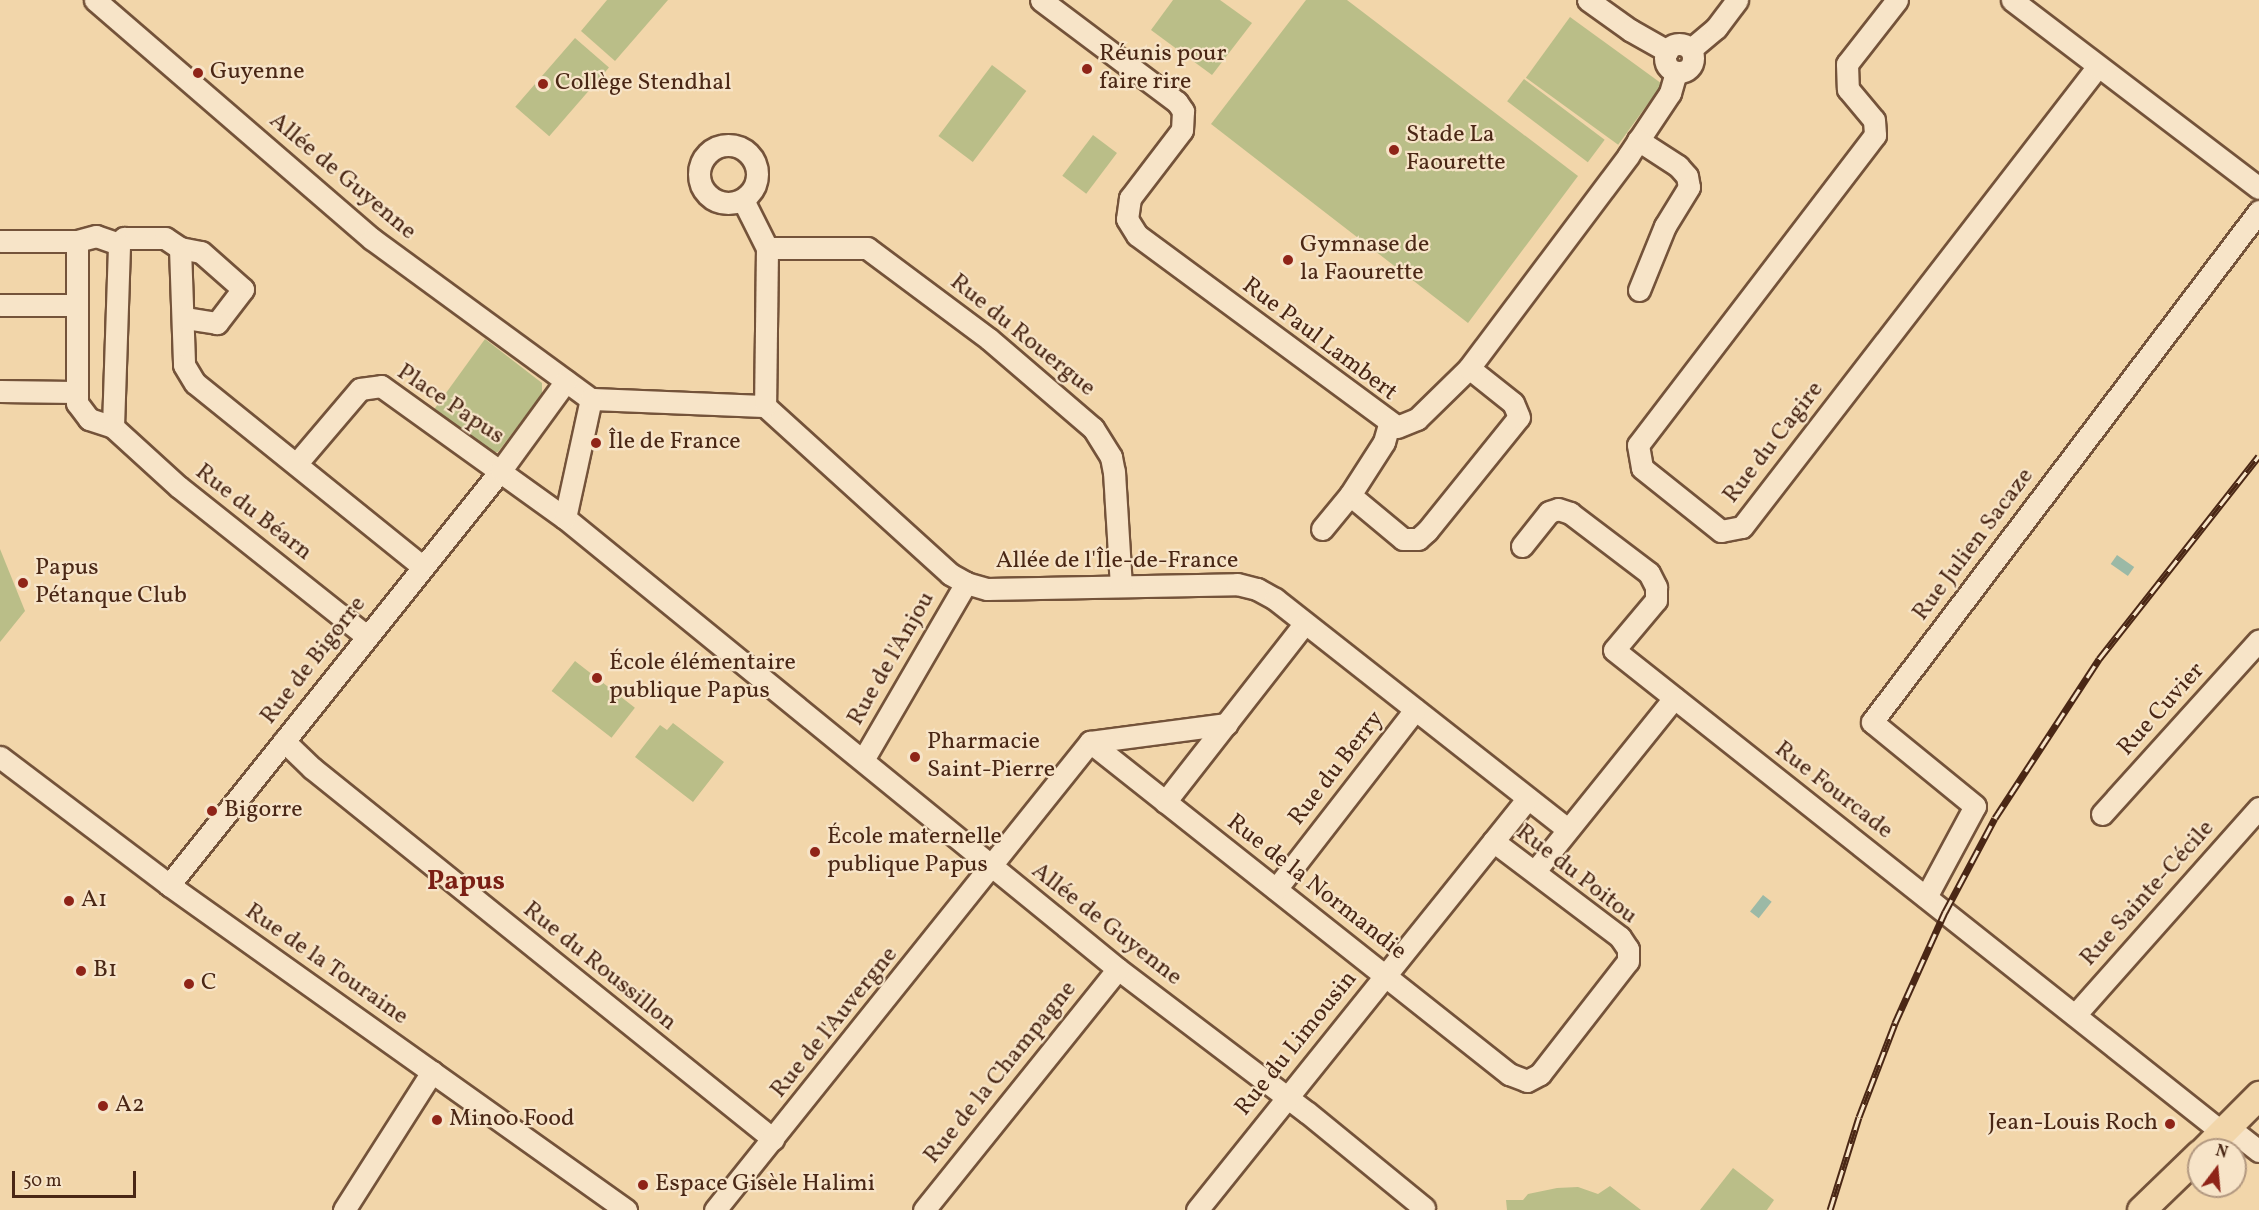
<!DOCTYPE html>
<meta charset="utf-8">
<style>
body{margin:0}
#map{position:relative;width:2259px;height:1210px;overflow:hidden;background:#f2d6aa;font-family:Vollkorn,serif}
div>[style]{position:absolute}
.green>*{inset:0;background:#babe88;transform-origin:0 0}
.water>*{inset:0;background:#9bb9a6;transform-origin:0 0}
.roads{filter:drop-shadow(2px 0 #74533a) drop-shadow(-2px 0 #74533a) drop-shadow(0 2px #74533a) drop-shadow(0 -2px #74533a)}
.minor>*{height:21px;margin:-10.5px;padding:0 10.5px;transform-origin:10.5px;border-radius:10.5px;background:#f7e4c8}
.minor>.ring{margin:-10.5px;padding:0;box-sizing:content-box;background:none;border:21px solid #f7e4c8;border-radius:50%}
.major>*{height:27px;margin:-13.5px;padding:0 13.5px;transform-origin:13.5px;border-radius:13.5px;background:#f2d6aa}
.rail>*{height:7px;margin-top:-3.5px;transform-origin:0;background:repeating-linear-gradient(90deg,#f7e4c8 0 14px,#4a2715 0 28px);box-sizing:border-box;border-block:2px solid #4a2715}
.dots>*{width:16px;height:16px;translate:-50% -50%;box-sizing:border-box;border:3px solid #f7e4c8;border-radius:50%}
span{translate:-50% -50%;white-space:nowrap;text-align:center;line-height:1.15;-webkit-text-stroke:4.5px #f7e4c8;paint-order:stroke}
.poi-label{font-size:24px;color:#4a2715}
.left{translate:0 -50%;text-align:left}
.right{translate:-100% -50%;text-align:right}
.street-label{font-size:24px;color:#4a2715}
.quarter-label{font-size:27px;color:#7a1f14;font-weight:700}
.north{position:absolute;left:2187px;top:1138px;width:60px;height:60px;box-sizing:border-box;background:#f7e4c8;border:2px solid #b29880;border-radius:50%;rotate:16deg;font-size:16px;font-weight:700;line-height:24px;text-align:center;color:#4a2715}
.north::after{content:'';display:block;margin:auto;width:21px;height:27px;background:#8f2418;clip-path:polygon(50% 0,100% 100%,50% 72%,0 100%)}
.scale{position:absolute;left:12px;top:1171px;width:124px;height:27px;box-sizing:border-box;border:3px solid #4a2715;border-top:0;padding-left:8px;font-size:18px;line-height:21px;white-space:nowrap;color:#4a2715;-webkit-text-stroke:4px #f7e4c8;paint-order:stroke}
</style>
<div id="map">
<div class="green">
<i style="clip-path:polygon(607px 0,668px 0,615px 61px,581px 31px)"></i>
<i style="clip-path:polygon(1173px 0,1220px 0,1252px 23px,1212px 75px,1151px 30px)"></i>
<i style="clip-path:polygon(1306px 0,1347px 0,1578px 176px,1468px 323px,1211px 124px)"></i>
<i style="left:1570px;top:17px;width:114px;height:75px;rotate:36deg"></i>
<i style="left:575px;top:38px;width:45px;height:91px;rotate:41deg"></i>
<i style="left:992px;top:65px;width:43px;height:89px;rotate:37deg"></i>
<i style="left:1524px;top:79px;width:101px;height:28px;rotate:37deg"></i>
<i style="left:1093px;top:135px;width:30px;height:51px;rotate:37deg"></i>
<i style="clip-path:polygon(485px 339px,542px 383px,542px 394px,498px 452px,491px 452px,433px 411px)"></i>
<i style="clip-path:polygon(0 549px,25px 611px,0 642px)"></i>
<i style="left:575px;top:661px;width:76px;height:38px;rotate:38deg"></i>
<i style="clip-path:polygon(673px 723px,724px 762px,693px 802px,635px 757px,660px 725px,667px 730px)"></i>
<i style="clip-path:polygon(1733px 1168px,1774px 1200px,1767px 1210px,1700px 1210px)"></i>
<i style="clip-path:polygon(1610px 1186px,1641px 1210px,1507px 1210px,1506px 1200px,1523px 1200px,1528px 1194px,1557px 1188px,1578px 1187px,1598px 1194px)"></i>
</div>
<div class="water">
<i style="left:2117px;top:555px;width:21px;height:11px;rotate:35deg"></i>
<i style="left:1763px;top:895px;width:11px;height:21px;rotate:38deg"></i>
</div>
<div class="roads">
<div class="minor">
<i style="left:95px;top:0;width:366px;rotate:40.8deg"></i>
<i style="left:372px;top:239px;width:271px;rotate:36.2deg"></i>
<i style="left:591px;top:399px;width:174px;rotate:2.3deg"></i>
<i style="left:765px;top:406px;width:250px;rotate:42.2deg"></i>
<i style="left:950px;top:574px;width:18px;rotate:29deg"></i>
<i style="left:966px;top:583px;width:22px;rotate:16deg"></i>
<i style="left:987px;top:589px;width:250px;rotate:-1.1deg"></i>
<i style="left:1237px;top:584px;width:21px;rotate:14deg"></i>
<i style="left:1257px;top:589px;width:21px;rotate:29deg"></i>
<i style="left:1275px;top:599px;width:372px;rotate:38.2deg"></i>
<i style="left:1041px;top:0;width:170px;rotate:36.9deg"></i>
<i style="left:1177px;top:102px;width:11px;rotate:56deg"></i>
<i style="left:1183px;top:111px;width:19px;rotate:93deg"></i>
<i style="left:1182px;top:130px;width:86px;rotate:127.4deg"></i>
<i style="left:1130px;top:198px;width:21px;rotate:98deg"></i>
<i style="left:1127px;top:219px;width:19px;rotate:58deg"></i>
<i style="left:1137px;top:235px;width:323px;rotate:36.4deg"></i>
<i style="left:1397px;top:427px;width:22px;rotate:-22deg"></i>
<i style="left:1417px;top:419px;width:73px;rotate:-44.4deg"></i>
<i style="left:1469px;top:368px;width:265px;rotate:-53.1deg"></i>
<i style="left:1628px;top:156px;width:76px;rotate:-56.3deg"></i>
<i style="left:1670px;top:93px;width:22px;rotate:-74deg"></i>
<i style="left:1588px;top:0;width:52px;rotate:35.5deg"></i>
<i style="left:1630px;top:30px;width:43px;rotate:29.6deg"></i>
<i style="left:1897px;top:0;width:81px;rotate:128deg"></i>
<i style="left:1847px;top:64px;width:25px;rotate:88deg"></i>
<i style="left:1848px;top:89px;width:40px;rotate:50deg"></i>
<i style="left:1874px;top:120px;width:15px;rotate:86deg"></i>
<i style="left:1875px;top:135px;width:390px;rotate:127.4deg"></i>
<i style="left:1638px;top:445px;width:23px;rotate:80deg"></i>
<i style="left:1642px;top:468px;width:101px;rotate:38.6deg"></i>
<i style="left:1721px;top:531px;width:21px;rotate:-11deg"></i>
<i style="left:1742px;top:527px;width:582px;rotate:-52.32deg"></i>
<i style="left:2012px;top:0;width:310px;rotate:37.3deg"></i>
<i class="ring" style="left:1665px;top:44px;width:7px;height:7px"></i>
<i style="left:1691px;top:49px;width:33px;rotate:-40deg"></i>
<i style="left:1716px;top:28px;width:35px;rotate:-53deg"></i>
<i style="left:1638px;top:140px;width:48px;rotate:33deg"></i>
<i style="left:1678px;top:166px;width:13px;rotate:48deg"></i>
<i style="left:1687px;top:176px;width:11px;rotate:80deg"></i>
<i style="left:1689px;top:187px;width:46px;rotate:121.6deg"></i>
<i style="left:1665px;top:226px;width:69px;rotate:112.1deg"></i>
<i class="ring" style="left:699px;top:145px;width:37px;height:37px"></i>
<i style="left:743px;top:200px;width:54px;rotate:63.4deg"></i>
<i style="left:767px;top:248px;width:158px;rotate:90.7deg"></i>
<i style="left:0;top:241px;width:77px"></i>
<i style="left:119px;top:244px;width:24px;rotate:-161deg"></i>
<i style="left:96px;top:236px;width:20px;rotate:165deg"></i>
<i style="left:77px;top:241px;width:162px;rotate:90deg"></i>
<i style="left:77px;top:403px;width:20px;rotate:53deg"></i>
<i style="left:89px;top:419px;width:25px;rotate:18deg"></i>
<i style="left:113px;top:427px;width:89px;rotate:42.3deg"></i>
<i style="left:179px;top:487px;width:239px;rotate:38.5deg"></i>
<i style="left:119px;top:244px;width:8px;rotate:-50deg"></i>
<i style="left:124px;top:238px;width:41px"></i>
<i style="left:165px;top:238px;width:18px;rotate:34deg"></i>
<i style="left:180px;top:248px;width:117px;rotate:88deg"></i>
<i style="left:184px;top:365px;width:21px;rotate:59deg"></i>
<i style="left:195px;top:383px;width:292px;rotate:38.9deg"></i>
<i style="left:180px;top:248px;width:21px;rotate:11deg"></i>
<i style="left:201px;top:252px;width:56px;rotate:41.4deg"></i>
<i style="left:243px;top:289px;width:43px;rotate:127.4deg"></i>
<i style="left:217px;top:323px;width:33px;rotate:-171deg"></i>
<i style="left:767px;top:248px;width:100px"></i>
<i style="left:867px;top:248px;width:152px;rotate:36.7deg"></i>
<i style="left:989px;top:339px;width:137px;rotate:40.6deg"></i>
<i style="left:1093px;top:428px;width:34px;rotate:58deg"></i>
<i style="left:1111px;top:457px;width:15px;rotate:79deg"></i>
<i style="left:1114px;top:472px;width:114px;rotate:86.5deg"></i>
<i style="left:0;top:305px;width:77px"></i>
<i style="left:0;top:391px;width:74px;rotate:0.8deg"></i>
<i style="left:113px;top:427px;width:183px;rotate:-88.1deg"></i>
<i style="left:297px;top:463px;width:97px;rotate:-49.6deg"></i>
<i style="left:360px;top:389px;width:21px;rotate:-8deg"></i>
<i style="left:381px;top:386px;width:226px;rotate:35.7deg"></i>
<i style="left:565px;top:518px;width:714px;rotate:39.2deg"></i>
<i style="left:1118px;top:969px;width:238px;rotate:37.2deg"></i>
<i style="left:1308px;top:1113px;width:150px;rotate:39.3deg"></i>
<i style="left:1350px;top:495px;width:69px;rotate:39.7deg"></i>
<i style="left:1403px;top:539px;width:15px"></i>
<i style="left:1418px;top:539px;width:12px;rotate:-42deg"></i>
<i style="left:1427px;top:531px;width:146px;rotate:-51.1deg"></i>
<i style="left:1519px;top:417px;width:15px;rotate:-113deg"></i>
<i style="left:1513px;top:403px;width:56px;rotate:-141.5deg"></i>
<i style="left:565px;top:518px;width:122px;rotate:-77.7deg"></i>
<i style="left:1322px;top:529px;width:44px;rotate:-50.5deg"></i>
<i style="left:1350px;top:495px;width:63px;rotate:-57.3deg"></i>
<i style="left:1384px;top:442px;width:19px;rotate:-74deg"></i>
<i style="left:1522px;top:546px;width:43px;rotate:-51.5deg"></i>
<i style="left:1549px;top:512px;width:9px;rotate:-18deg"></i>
<i style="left:1558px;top:509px;width:13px;rotate:18deg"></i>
<i style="left:1570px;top:513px;width:99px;rotate:37.2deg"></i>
<i style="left:1649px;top:573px;width:16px;rotate:63deg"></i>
<i style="left:1656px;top:587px;width:13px;rotate:90deg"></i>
<i style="left:1656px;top:600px;width:65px;rotate:130deg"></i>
<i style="left:1614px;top:650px;width:776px;rotate:38.41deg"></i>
<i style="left:284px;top:741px;width:39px;rotate:44deg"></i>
<i style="left:312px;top:768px;width:592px;rotate:38.83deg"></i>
<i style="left:1090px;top:742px;width:535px;rotate:38.39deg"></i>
<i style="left:1509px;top:1074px;width:19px;rotate:21deg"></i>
<i style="left:1527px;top:1081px;width:15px;rotate:-28deg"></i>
<i style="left:1540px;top:1074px;width:143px;rotate:-52.1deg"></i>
<i style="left:1628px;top:961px;width:12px;rotate:-90deg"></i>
<i style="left:1628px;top:949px;width:14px;rotate:-124deg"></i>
<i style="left:1620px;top:937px;width:159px;rotate:-142.9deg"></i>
<i style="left:0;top:757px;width:212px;rotate:37.1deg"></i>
<i style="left:169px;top:885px;width:561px;rotate:35.42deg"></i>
<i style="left:863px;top:760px;width:205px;rotate:-59.8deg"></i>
<i style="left:1165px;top:802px;width:227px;rotate:-52deg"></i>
<i style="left:2102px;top:814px;width:234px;rotate:-47.9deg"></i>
<i style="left:1535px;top:871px;width:222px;rotate:-51.2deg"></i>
<i style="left:169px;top:885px;width:531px;rotate:-51.34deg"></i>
<i style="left:501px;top:470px;width:110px;rotate:-53.9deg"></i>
<i style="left:1276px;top:889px;width:227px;rotate:-52.2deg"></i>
<i style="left:1926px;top:897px;width:103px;rotate:-61.7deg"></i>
<i style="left:1975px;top:806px;width:133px;rotate:-140.8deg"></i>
<i style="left:1872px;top:722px;width:641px;rotate:-52.86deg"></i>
<i style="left:2075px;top:1015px;width:277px;rotate:-48.4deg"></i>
<i style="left:2228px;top:1127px;width:39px;rotate:38deg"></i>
<i style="left:344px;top:1210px;width:164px;rotate:-57.5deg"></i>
<i style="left:715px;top:1210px;width:600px;rotate:-51.3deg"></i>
<i style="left:1090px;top:742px;width:138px;rotate:-7.5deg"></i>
<i style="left:924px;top:1210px;width:309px;rotate:-51.2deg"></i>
<i style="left:1197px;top:1210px;width:528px;rotate:-51.22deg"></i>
</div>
<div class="major">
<i style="left:2204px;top:1150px;width:78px;rotate:-45deg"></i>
<i style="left:2141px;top:1210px;width:81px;rotate:-44deg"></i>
</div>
</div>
<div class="rail">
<i style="left:1830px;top:1210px;width:97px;rotate:-72.7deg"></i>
<i style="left:1859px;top:1117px;width:101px;rotate:-69deg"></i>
<i style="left:1895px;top:1023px;width:122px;rotate:-65.8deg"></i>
<i style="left:1945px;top:912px;width:106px;rotate:-62deg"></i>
<i style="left:1995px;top:818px;width:190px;rotate:-56.8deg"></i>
<i style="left:2099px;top:659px;width:258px;rotate:-51.8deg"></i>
</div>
<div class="dots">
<i style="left:1087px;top:69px;background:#8f2418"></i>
<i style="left:198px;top:73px;background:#8f2418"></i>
<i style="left:543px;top:84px;background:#8f2418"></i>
<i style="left:1394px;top:150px;background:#8f2418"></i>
<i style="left:1288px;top:260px;background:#8f2418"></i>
<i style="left:596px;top:443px;background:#8f2418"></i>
<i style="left:23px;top:583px;background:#8f2418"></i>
<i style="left:597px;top:678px;background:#8f2418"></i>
<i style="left:915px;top:757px;background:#8f2418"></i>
<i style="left:212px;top:811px;background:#8f2418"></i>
<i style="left:815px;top:852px;background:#8f2418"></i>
<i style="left:69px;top:901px;background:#8f2418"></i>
<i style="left:81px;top:971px;background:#8f2418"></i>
<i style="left:189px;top:984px;background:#8f2418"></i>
<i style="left:103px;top:1106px;background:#8f2418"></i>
<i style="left:437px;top:1120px;background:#8f2418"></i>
<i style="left:2170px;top:1124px;background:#8f2418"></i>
<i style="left:643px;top:1185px;background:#8f2418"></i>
</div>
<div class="poi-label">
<span class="left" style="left:1099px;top:69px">Réunis pour<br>faire rire</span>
<span class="left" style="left:210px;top:73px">Guyenne</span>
<span class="left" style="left:555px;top:84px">Collège Stendhal</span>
<span class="left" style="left:1406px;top:150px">Stade La<br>Faourette</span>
<span class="left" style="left:1300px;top:260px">Gymnase de<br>la Faourette</span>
<span class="left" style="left:608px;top:443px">Île de France</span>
<span class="left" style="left:35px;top:583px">Papus<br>Pétanque Club</span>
<span class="left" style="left:609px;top:678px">École élémentaire<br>publique Papus</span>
<span class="left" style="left:927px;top:757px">Pharmacie<br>Saint-Pierre</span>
<span class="left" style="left:224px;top:811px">Bigorre</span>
<span class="left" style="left:827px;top:852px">École maternelle<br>publique Papus</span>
<span class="left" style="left:81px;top:901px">A1</span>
<span class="left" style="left:93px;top:971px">B1</span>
<span class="left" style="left:201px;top:984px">C</span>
<span class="left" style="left:115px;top:1106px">A2</span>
<span class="left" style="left:449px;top:1120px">Minoo Food</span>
<span class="right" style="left:2158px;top:1124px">Jean-Louis Roch</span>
<span class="left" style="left:655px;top:1185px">Espace Gisèle Halimi</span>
</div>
<div class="street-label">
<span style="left:342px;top:177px;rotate:40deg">Allée de Guyenne</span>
<span style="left:1022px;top:336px;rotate:39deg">Rue du Rouergue</span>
<span style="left:1319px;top:340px;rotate:37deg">Rue Paul Lambert</span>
<span style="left:450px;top:405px;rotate:34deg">Place Papus</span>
<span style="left:1774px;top:443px;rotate:-52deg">Rue du Cagire</span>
<span style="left:253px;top:513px;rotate:38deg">Rue du Béarn</span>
<span style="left:1974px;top:545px;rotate:-53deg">Rue Julien Sacaze</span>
<span style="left:1117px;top:562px">Allée de l'Île-de-France</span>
<span style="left:892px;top:659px;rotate:-60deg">Rue de l'Anjou</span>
<span style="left:314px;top:661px;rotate:-52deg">Rue de Bigorre</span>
<span style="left:2162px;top:710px;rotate:-48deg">Rue Cuvier</span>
<span style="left:1337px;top:769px;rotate:-52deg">Rue du Berry</span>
<span style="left:1833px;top:791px;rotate:38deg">Rue Fourcade</span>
<span style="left:1576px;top:875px;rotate:38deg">Rue du Poitou</span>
<span style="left:1316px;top:888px;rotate:38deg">Rue de la Normandie</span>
<span style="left:2148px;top:894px;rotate:-48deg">Rue Sainte-Cécile</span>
<span style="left:1106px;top:925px;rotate:38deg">Allée de Guyenne</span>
<span style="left:326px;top:965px;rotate:35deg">Rue de la Touraine</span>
<span style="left:599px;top:967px;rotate:39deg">Rue du Roussillon</span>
<span style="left:835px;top:1023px;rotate:-51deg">Rue de l'Auvergne</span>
<span style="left:1297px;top:1044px;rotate:-51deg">Rue du Limousin</span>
<span style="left:1001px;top:1073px;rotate:-51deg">Rue de la Champagne</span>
</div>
<div class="quarter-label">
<span style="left:466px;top:883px">Papus</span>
</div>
<div class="north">N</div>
<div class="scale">50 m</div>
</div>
